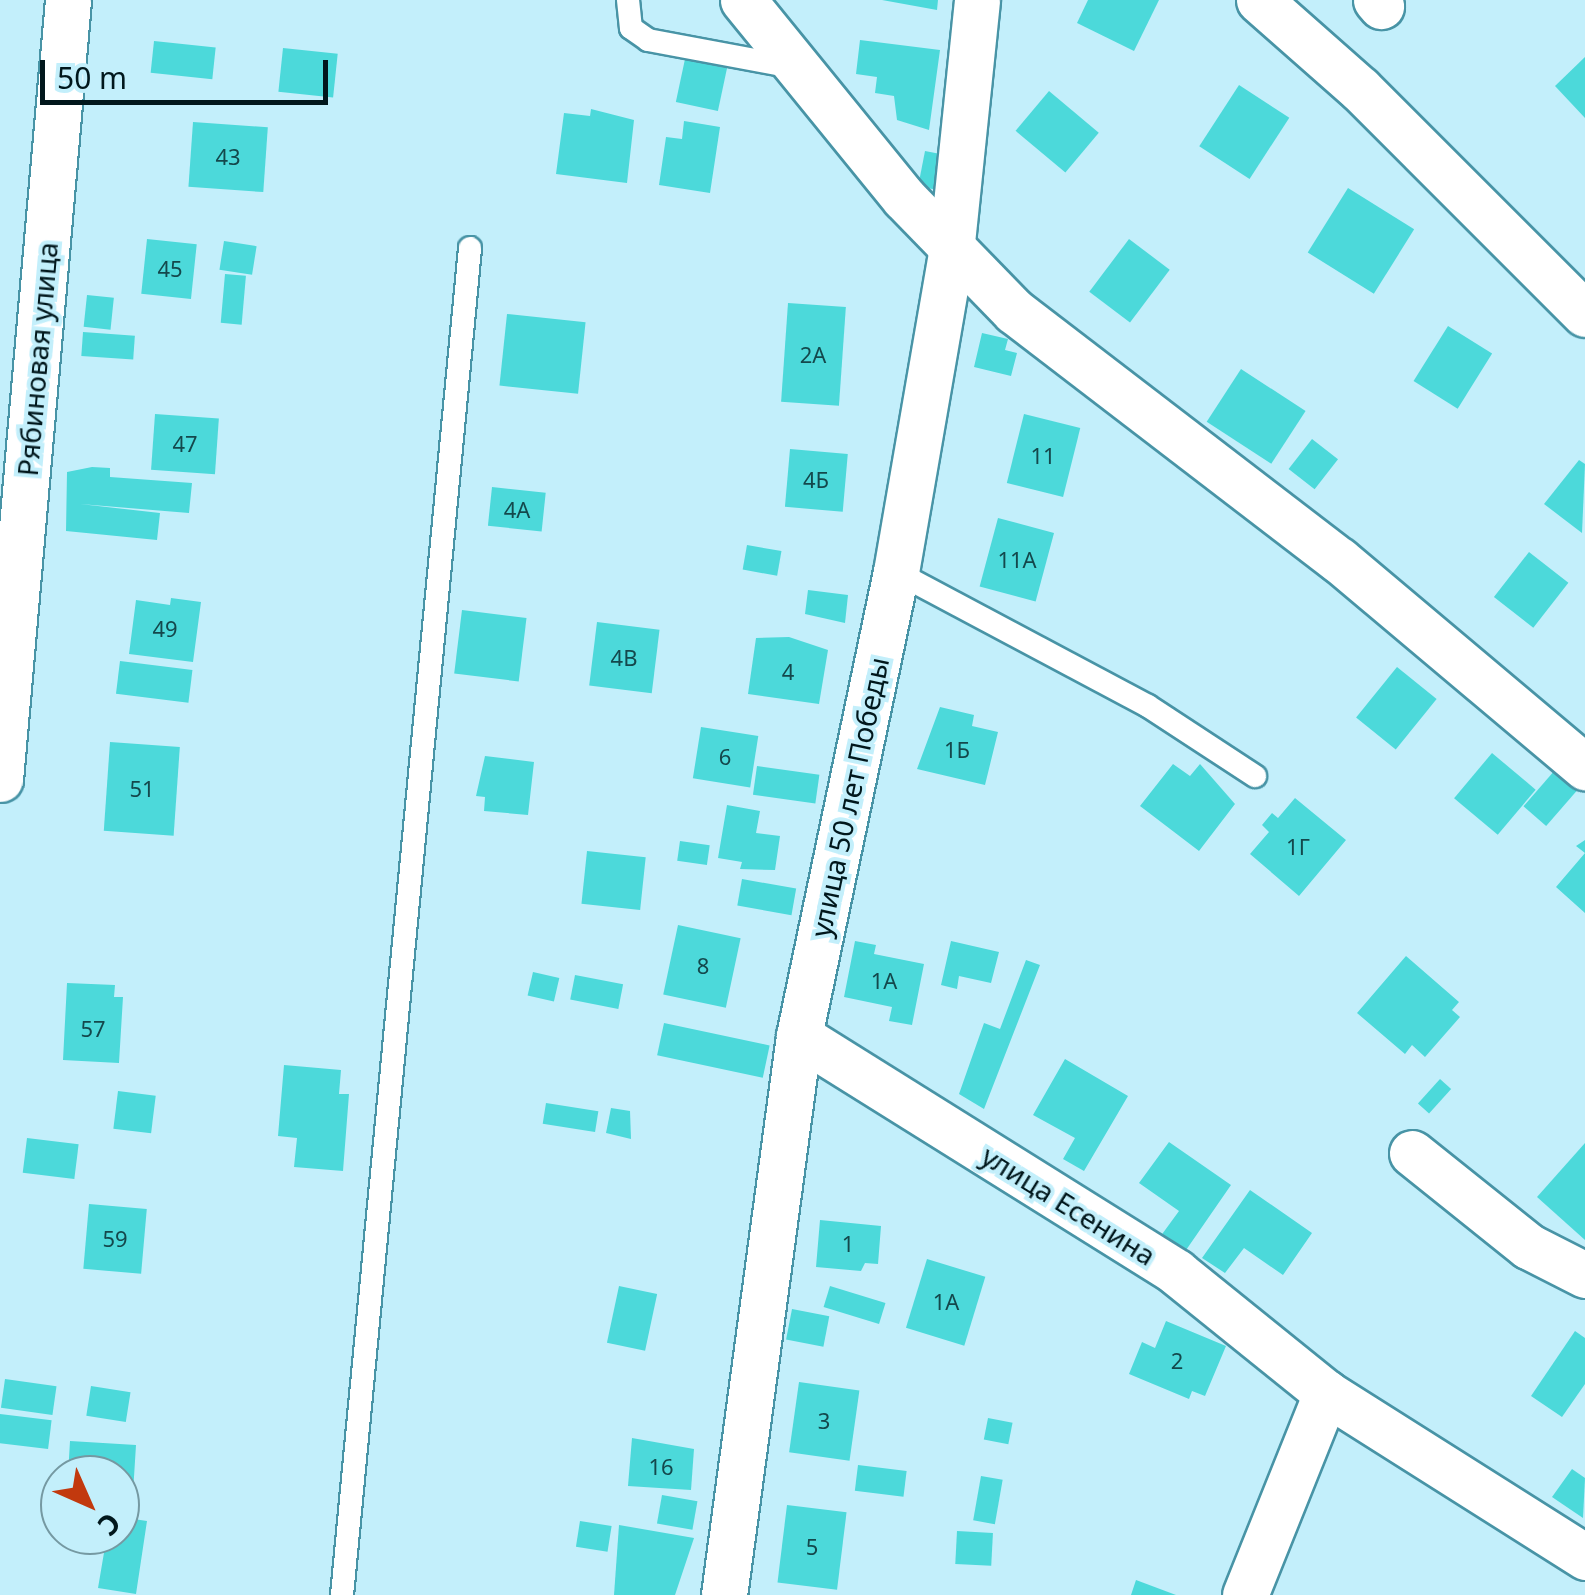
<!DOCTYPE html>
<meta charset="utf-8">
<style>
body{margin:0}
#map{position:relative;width:1585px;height:1595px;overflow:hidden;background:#c3effb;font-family:"Noto Sans",sans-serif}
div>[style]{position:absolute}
.building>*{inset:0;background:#4cd9da;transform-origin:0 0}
.roads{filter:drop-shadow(2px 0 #4894a6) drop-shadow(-2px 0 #4894a6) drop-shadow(0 2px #4894a6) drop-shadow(0 -2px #4894a6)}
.lane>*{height:22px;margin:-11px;padding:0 11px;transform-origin:11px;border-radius:11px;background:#fff}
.street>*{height:45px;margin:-22.5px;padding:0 22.5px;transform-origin:22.5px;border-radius:22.5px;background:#fff}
span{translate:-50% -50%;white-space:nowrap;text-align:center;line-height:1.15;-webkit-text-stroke:8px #c3effb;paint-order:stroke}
.number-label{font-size:22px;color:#14484c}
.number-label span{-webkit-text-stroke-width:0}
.street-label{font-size:28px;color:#01171c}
.north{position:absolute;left:40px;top:1455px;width:100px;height:100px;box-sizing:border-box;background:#c3effb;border:2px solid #7599a2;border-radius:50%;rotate:135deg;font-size:28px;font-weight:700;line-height:40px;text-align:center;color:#01171c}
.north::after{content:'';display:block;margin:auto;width:35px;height:45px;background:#c2390e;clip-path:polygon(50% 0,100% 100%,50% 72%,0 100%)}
.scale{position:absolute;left:40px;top:60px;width:288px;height:45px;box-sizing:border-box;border:5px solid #01171c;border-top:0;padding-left:12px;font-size:30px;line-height:35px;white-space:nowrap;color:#01171c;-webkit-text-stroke:8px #c3effb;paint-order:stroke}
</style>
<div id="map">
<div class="building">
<i style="clip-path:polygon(882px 0,938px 0,937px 10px)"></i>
<i style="clip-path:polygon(1088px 0,1159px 0,1134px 51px,1077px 23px)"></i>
<i style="clip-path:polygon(860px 40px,940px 50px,929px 130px,897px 120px,894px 96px,875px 93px,877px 77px,856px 74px)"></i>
<i style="left:154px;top:41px;width:62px;height:32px;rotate:6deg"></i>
<i style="left:283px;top:48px;width:55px;height:44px;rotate:6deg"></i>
<i style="clip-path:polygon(1585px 57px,1585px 118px,1555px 86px)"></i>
<i style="left:685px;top:59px;width:43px;height:44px;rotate:12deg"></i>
<i style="left:1239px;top:85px;width:60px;height:73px;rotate:33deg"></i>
<i style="left:1049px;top:91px;width:65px;height:52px;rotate:40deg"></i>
<i style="clip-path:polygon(591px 109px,634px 120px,627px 183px,556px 174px,564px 113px,590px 116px)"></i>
<i style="clip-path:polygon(684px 121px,720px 127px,710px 193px,659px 185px,666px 137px,682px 139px)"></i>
<i style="left:193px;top:122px;width:75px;height:65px;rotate:4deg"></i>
<i style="left:925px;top:151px;width:21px;height:36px;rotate:11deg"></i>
<i style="left:1348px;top:188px;width:78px;height:76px;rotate:32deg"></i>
<i style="left:147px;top:239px;width:50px;height:55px;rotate:6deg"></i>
<i style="left:1129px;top:239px;width:51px;height:66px;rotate:37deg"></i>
<i style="left:224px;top:241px;width:33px;height:29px;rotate:9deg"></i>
<i style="left:225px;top:274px;width:21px;height:49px;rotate:5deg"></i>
<i style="left:87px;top:295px;width:27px;height:32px;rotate:6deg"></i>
<i style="left:788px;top:303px;width:58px;height:99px;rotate:4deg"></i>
<i style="left:507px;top:314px;width:79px;height:72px;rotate:6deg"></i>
<i style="left:1448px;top:326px;width:52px;height:65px;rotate:32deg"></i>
<i style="left:83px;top:332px;width:52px;height:24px;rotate:4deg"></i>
<i style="clip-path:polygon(982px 333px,1008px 339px,1005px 350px,1017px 353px,1011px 376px,974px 367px)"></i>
<i style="left:1241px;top:369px;width:77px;height:63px;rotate:33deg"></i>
<i style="left:155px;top:414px;width:64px;height:56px;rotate:4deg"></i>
<i style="left:1024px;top:414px;width:58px;height:71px;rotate:14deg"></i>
<i style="left:1312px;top:439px;width:33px;height:38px;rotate:38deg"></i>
<i style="left:790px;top:449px;width:58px;height:58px;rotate:5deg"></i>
<i style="clip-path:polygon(1579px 460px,1585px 464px,1582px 533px,1544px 504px)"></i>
<i style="clip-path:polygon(92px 467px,110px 468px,110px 477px,192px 483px,189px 513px,80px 504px,160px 513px,157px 540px,66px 531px,67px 472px)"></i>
<i style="left:492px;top:487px;width:54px;height:39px;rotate:6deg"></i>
<i style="left:998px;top:518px;width:58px;height:71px;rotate:15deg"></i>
<i style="left:747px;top:545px;width:35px;height:25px;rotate:10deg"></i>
<i style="left:1529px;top:552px;width:50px;height:57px;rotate:38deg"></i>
<i style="clip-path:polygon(808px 590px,848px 595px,845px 623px,805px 614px)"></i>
<i style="clip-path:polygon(171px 598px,201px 602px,193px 662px,129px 654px,136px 600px,170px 605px)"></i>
<i style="left:462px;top:610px;width:65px;height:64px;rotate:7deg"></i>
<i style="left:597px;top:622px;width:63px;height:64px;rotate:7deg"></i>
<i style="clip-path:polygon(789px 637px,828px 650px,819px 704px,748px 694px,756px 638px)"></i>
<i style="left:120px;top:661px;width:73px;height:33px;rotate:7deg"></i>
<i style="left:1397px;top:667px;width:51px;height:65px;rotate:39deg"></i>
<i style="clip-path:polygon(940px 707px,974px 715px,972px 726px,998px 732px,985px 785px,917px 769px)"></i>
<i style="left:701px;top:727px;width:58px;height:52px;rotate:9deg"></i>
<i style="left:110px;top:742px;width:70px;height:89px;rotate:4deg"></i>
<i style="left:1492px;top:753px;width:57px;height:59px;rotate:40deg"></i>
<i style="clip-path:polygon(485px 756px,534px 762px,528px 815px,484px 811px,485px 797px,476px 796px)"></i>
<i style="clip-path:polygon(1173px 764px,1190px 776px,1200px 764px,1235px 804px,1199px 851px,1140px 806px)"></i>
<i style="left:757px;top:766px;width:63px;height:29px;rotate:8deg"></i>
<i style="left:1555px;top:770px;width:30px;height:48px;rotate:41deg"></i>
<i style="clip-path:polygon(1295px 798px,1346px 840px,1299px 896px,1250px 854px,1269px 832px,1262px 825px,1272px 813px,1278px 818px)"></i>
<i style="clip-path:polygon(727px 805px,760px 811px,756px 833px,780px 836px,775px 870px,740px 869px,742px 862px,718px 858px)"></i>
<i style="clip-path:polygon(1585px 840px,1585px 913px,1556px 887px,1585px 853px,1576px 846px)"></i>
<i style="left:680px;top:841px;width:30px;height:20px;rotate:8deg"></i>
<i style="left:587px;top:851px;width:59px;height:53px;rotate:6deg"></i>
<i style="left:742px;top:879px;width:55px;height:27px;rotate:10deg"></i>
<i style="left:678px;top:925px;width:64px;height:71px;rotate:12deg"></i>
<i style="clip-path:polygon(855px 941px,876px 945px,874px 954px,924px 964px,912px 1025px,889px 1021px,892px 1007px,844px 997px)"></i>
<i style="clip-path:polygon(951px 941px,999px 952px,991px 983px,959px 976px,957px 989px,941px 985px)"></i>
<i style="clip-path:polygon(1406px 956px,1459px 1002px,1452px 1010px,1460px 1017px,1425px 1057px,1412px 1045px,1405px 1054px,1357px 1013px)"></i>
<i style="clip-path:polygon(1026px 960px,1040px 965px,984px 1109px,959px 1094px,984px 1023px,1000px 1029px)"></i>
<i style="left:533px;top:972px;width:27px;height:24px;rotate:13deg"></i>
<i style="left:575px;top:975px;width:49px;height:25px;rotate:11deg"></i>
<i style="clip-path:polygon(67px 983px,115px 985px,114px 997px,123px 997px,119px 1063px,63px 1060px)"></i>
<i style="left:664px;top:1023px;width:108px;height:33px;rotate:12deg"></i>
<i style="clip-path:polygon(1065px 1059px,1128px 1096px,1084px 1171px,1063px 1159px,1075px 1138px,1033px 1115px)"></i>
<i style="clip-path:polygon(284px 1065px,341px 1070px,339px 1094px,349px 1094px,343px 1171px,294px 1167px,297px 1138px,278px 1136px)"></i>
<i style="left:1440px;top:1079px;width:15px;height:33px;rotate:42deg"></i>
<i style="left:118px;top:1091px;width:38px;height:38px;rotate:7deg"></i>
<i style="left:546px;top:1103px;width:53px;height:21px;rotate:9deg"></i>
<i style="clip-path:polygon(611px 1108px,630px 1111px,631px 1139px,606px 1133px)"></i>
<i style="left:27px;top:1138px;width:52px;height:35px;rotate:7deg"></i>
<i style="clip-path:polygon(1169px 1142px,1231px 1185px,1184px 1253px,1160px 1237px,1179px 1211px,1139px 1183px)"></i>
<i style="clip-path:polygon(1585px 1143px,1585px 1240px,1537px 1197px)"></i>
<i style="clip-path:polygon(1250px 1190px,1312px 1233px,1283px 1275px,1244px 1248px,1225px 1273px,1202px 1258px)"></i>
<i style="left:89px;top:1204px;width:58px;height:65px;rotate:5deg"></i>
<i style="clip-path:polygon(820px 1220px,881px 1226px,878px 1264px,865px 1263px,861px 1271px,816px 1267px)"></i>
<i style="left:927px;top:1259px;width:61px;height:72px;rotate:17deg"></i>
<i style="left:619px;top:1286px;width:39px;height:58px;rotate:12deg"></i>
<i style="left:830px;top:1286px;width:58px;height:22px;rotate:17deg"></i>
<i style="left:792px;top:1309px;width:38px;height:31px;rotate:11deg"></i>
<i style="clip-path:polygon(1166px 1321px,1226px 1346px,1205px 1396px,1192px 1391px,1189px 1399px,1129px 1374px,1142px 1342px,1155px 1348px)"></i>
<i style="clip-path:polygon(1575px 1331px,1585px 1338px,1585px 1384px,1562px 1417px,1531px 1396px)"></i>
<i style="left:5px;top:1379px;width:52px;height:29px;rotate:8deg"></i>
<i style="left:799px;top:1382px;width:61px;height:71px;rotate:8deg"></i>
<i style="left:91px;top:1386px;width:40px;height:30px;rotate:9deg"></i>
<i style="left:0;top:1414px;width:52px;height:29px;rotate:7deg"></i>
<i style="left:988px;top:1418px;width:25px;height:22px;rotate:11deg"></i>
<i style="clip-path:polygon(632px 1438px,694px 1449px,691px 1490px,628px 1486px)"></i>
<i style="clip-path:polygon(70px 1441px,136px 1445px,132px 1509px,120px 1508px,120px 1475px,68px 1475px)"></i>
<i style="left:858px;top:1465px;width:49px;height:26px;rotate:7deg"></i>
<i style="clip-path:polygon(1572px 1469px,1585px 1478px,1583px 1518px,1552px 1497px)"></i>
<i style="left:981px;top:1476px;width:22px;height:45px;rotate:10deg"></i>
<i style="left:662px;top:1495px;width:36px;height:29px;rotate:10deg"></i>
<i style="left:787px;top:1505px;width:60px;height:78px;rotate:7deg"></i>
<i style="clip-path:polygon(120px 1517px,147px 1521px,136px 1594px,98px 1588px,107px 1535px,120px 1535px)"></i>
<i style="left:580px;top:1521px;width:32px;height:26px;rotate:9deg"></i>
<i style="clip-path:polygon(619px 1525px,694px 1538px,675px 1595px,614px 1595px)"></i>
<i style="left:957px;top:1531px;width:36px;height:33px;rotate:3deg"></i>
<i style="clip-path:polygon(1136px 1580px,1176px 1595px,1131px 1595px)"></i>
</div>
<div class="roads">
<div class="lane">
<i style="left:628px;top:0;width:28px;rotate:84deg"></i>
<i style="left:631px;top:28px;width:21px;rotate:35deg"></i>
<i style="left:648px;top:40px;width:147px;rotate:10.6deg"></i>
<i style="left:896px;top:572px;width:285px;rotate:28deg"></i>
<i style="left:1148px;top:706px;width:128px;rotate:33.2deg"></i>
<i style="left:342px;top:1595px;width:1353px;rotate:-84.57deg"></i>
</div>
<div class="street">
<i style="left:743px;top:0;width:255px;rotate:50.9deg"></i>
<i style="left:904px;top:198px;width:158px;rotate:45.8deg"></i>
<i style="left:1014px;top:311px;width:409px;rotate:37.5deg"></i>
<i style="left:1339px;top:560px;width:322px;rotate:40.1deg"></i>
<i style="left:1259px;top:0;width:135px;rotate:41.4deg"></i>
<i style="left:1360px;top:89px;width:318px;rotate:45deg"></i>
<i style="left:1376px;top:0;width:8px;rotate:50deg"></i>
<i style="left:0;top:779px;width:782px;rotate:-85.01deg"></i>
<i style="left:799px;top:1036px;width:445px;rotate:32deg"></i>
<i style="left:1176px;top:1272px;width:193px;rotate:38.9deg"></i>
<i style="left:1326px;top:1393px;width:307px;rotate:32.3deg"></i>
<i style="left:1412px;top:1153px;width:149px;rotate:38.7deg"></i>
<i style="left:1528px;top:1246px;width:64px;rotate:27deg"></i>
<i style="left:724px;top:1595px;width:564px;rotate:-82.36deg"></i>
<i style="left:799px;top:1036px;width:474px;rotate:-78.2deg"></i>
<i style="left:896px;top:572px;width:325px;rotate:-80.2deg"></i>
<i style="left:951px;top:252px;width:253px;rotate:-84.1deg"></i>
<i style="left:1245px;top:1595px;width:218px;rotate:-68.1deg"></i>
</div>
</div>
<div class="number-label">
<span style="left:228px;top:157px">43</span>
<span style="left:170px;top:269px">45</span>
<span style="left:813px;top:355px">2А</span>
<span style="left:185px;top:444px">47</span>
<span style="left:1043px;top:456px">11</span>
<span style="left:816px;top:480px">4Б</span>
<span style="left:517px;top:510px">4А</span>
<span style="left:1017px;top:560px">11А</span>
<span style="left:165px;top:629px">49</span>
<span style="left:624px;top:658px">4В</span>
<span style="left:788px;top:672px">4</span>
<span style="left:957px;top:750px">1Б</span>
<span style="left:725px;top:757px">6</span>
<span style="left:142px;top:789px">51</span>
<span style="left:1298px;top:847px">1Г</span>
<span style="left:703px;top:966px">8</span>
<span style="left:884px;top:981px">1А</span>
<span style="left:93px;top:1029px">57</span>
<span style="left:115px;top:1239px">59</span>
<span style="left:848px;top:1244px">1</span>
<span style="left:946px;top:1302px">1А</span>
<span style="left:1177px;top:1361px">2</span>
<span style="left:824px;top:1421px">3</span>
<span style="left:661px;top:1467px">16</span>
<span style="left:812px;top:1547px">5</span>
</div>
<div class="street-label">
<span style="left:37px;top:359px;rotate:-85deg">Рябиновая улица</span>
<span style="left:849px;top:797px;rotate:-78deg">улица 50 лет Победы</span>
<span style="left:1069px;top:1205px;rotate:32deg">улица Есенина</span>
</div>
<div class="north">С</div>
<div class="scale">50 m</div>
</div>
